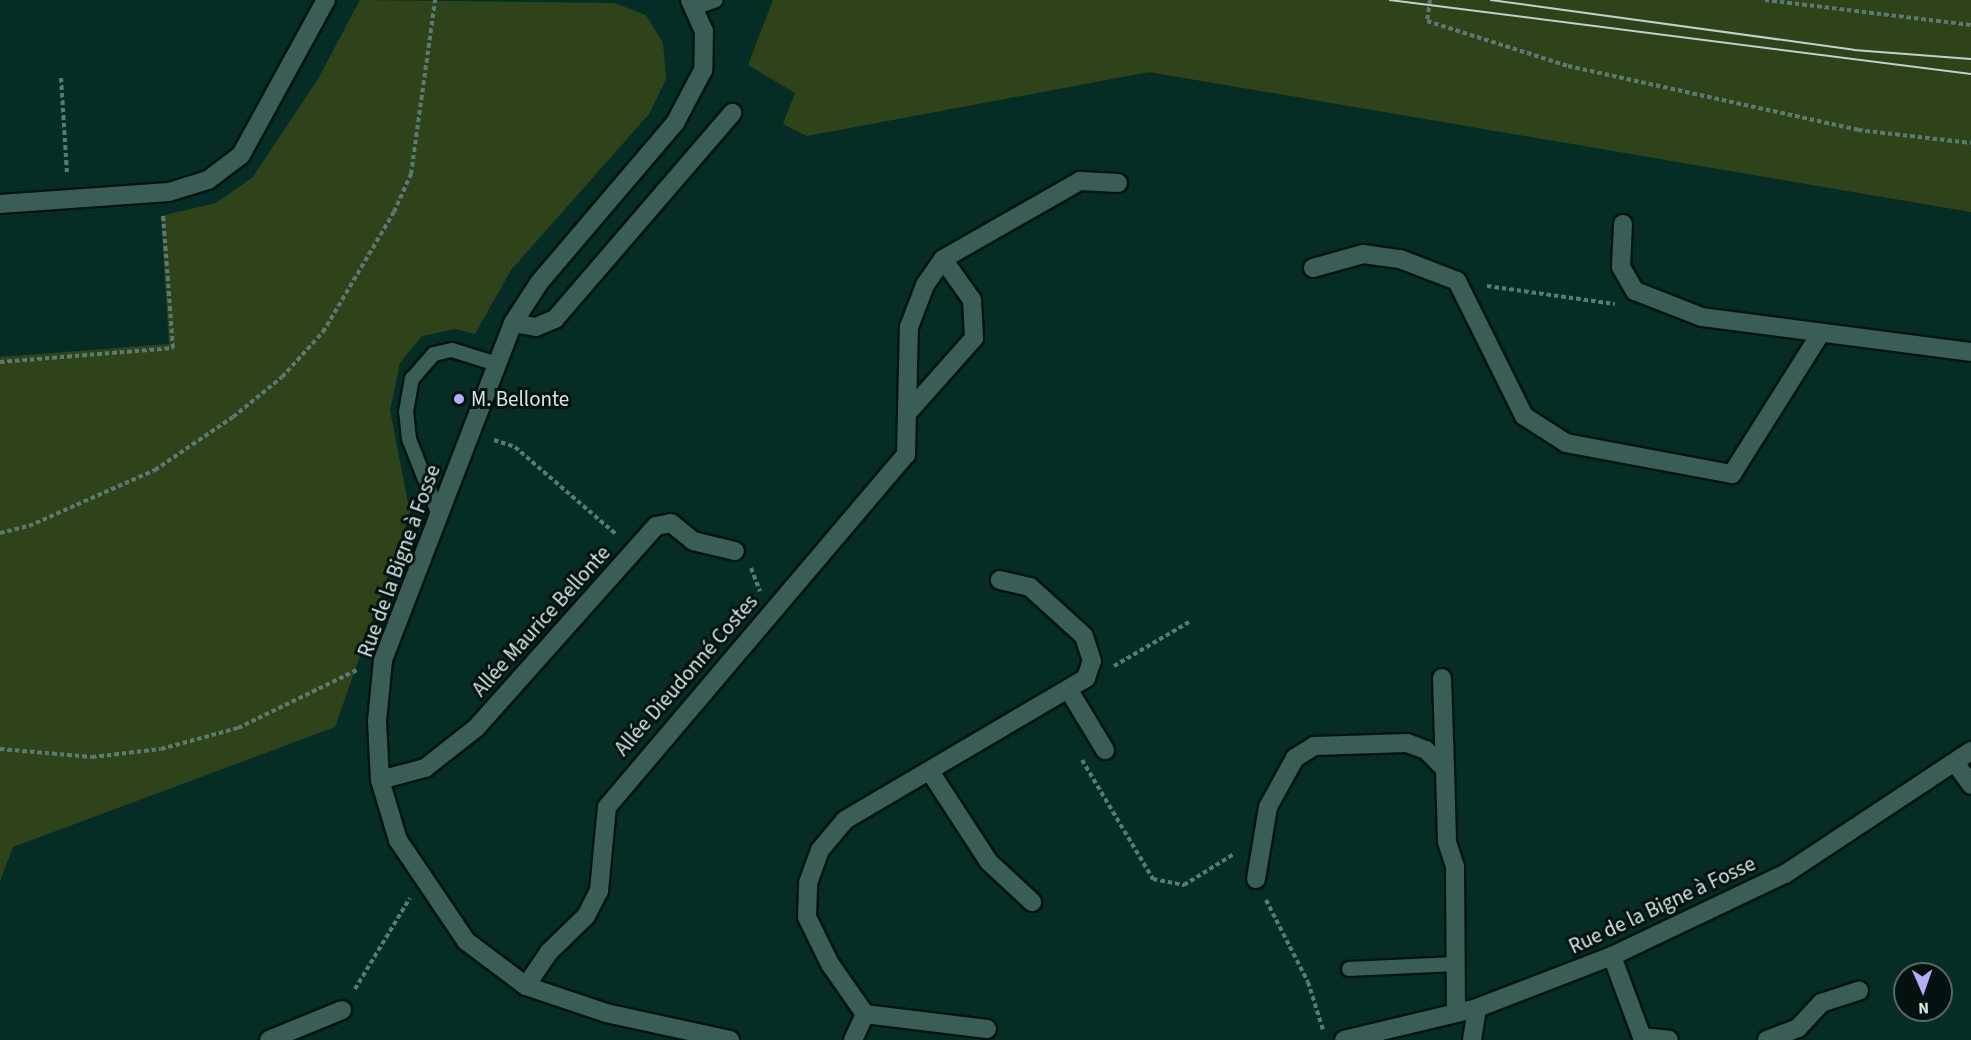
<!DOCTYPE html>
<meta charset="utf-8">
<style>
body{margin:0}
#map{position:relative;width:1971px;height:1040px;overflow:hidden;background:#062d25;font-family:"Source Sans 3",sans-serif}
div>[style]{position:absolute}
.green>*{inset:0;background:#2f431a}
.path>*{height:4px;margin-top:-2px;transform-origin:0;background:repeating-linear-gradient(90deg,#5b7a73 0 4.5px,transparent 0 7.5px)}
.roads{filter:drop-shadow(2px 0 #00140f) drop-shadow(-2px 0 #00140f) drop-shadow(0 2px #00140f) drop-shadow(0 -2px #00140f)}
.lane>*{height:14px;margin:-7px;padding:0 7px;transform-origin:7px;border-radius:7px;background:#3a5e55}
.street>*{height:18px;margin:-9px;padding:0 9px;transform-origin:9px;border-radius:9px;background:#3a5e55}
.tram>*{height:1.5px;margin:-0.75px;padding:0 0.75px;transform-origin:0.75px;border-radius:0.75px;background:#bdd3cd}
.dots>*{width:16px;height:16px;translate:-50% -50%;box-sizing:border-box;border:3px solid #04120f;border-radius:50%}
span{translate:-50% -50%;white-space:nowrap;text-align:center;line-height:1.15;-webkit-text-stroke:6px #04120f;paint-order:stroke}
.poi-label{font-size:21px;color:#d5e9e3}
.left{translate:0 -50%;text-align:left}
.street-label{font-size:21px;color:#d5e9e3}
.north{position:absolute;left:1893px;top:962px;width:60px;height:60px;box-sizing:border-box;background:#04120f;border:2px solid #586864;border-radius:50%;rotate:178deg;font-size:16px;font-weight:700;line-height:24px;text-align:center;color:#d5e9e3}
.north::after{content:'';display:block;margin:auto;width:21px;height:27px;background:#b6acf8;clip-path:polygon(50% 0,100% 100%,50% 72%,0 100%)}
</style>
<div id="map">
<div class="green">
<i style="clip-path:polygon(360px 0,614px 3px,646px 15px,663px 43px,666px 79px,649px 114px,511px 270px,475px 334px,455px 329px,422px 336px,400px 363px,390px 410px,410px 513px,335px 727px,13px 847px,0 881px,0 357px,169px 344px,161px 216px,216px 203px,253px 177px,318px 79px)"></i>
<i style="clip-path:polygon(773px 0,1971px 0,1971px 212px,1149px 72px,807px 136px,783px 124px,795px 93px,748px 65px)"></i>
</div>
<div class="path">
<i style="left:1430px;top:0;width:21px;rotate:98deg"></i>
<i style="left:1427px;top:21px;width:148px;rotate:17.7deg"></i>
<i style="left:1568px;top:66px;width:297px;rotate:12.4deg"></i>
<i style="left:1858px;top:130px;width:114px;rotate:6.6deg"></i>
<i style="left:1765px;top:0;width:208px;rotate:6.9deg"></i>
<i style="left:61px;top:78px;width:96px;rotate:86.4deg"></i>
<i style="left:1487px;top:286px;width:129px;rotate:8deg"></i>
<i style="left:0;top:362px;width:174px;rotate:-4.6deg"></i>
<i style="left:173px;top:348px;width:133px;rotate:-94.3deg"></i>
<i style="left:494px;top:440px;width:22px;rotate:18deg"></i>
<i style="left:515px;top:447px;width:135px;rotate:40.8deg"></i>
<i style="left:0;top:533px;width:30px;rotate:-14deg"></i>
<i style="left:29px;top:526px;width:138px;rotate:-24deg"></i>
<i style="left:155px;top:470px;width:94px;rotate:-34.2deg"></i>
<i style="left:233px;top:417px;width:63px;rotate:-39.2deg"></i>
<i style="left:282px;top:377px;width:61px;rotate:-47.7deg"></i>
<i style="left:323px;top:332px;width:139px;rotate:-59.4deg"></i>
<i style="left:394px;top:212px;width:42px;rotate:-65.9deg"></i>
<i style="left:411px;top:174px;width:176px;rotate:-82.1deg"></i>
<i style="left:751px;top:568px;width:25px;rotate:69deg"></i>
<i style="left:1114px;top:666px;width:89px;rotate:-30.3deg"></i>
<i style="left:0;top:749px;width:92px;rotate:5deg"></i>
<i style="left:92px;top:757px;width:69px;rotate:-6.6deg"></i>
<i style="left:161px;top:749px;width:80px;rotate:-15.3deg"></i>
<i style="left:238px;top:728px;width:132px;rotate:-26deg"></i>
<i style="left:1082px;top:760px;width:139px;rotate:59.2deg"></i>
<i style="left:1153px;top:879px;width:32px;rotate:11deg"></i>
<i style="left:1184px;top:885px;width:59px;rotate:-31.8deg"></i>
<i style="left:1266px;top:900px;width:92px;rotate:62.9deg"></i>
<i style="left:1308px;top:982px;width:50px;rotate:72.6deg"></i>
<i style="left:355px;top:989px;width:106px;rotate:-58.9deg"></i>
</div>
<div class="roads">
<div class="lane">
<i style="left:697px;top:7px;width:20px;rotate:-20deg"></i>
<i style="left:439px;top:515px;width:82px;rotate:-111.5deg"></i>
<i style="left:409px;top:439px;width:27px;rotate:-96deg"></i>
<i style="left:406px;top:412px;width:34px;rotate:-80deg"></i>
<i style="left:412px;top:379px;width:33px;rotate:-49deg"></i>
<i style="left:434px;top:354px;width:18px;rotate:-13deg"></i>
<i style="left:452px;top:350px;width:47px;rotate:17.3deg"></i>
<i style="left:1349px;top:969px;width:106px;rotate:-2.7deg"></i>
</div>
<div class="street">
<i style="left:690px;top:0;width:34px;rotate:66deg"></i>
<i style="left:704px;top:31px;width:39px;rotate:91deg"></i>
<i style="left:703px;top:70px;width:60px;rotate:117.8deg"></i>
<i style="left:675px;top:123px;width:210px;rotate:130.4deg"></i>
<i style="left:539px;top:283px;width:48px;rotate:123deg"></i>
<i style="left:513px;top:323px;width:361px;rotate:111.1deg"></i>
<i style="left:383px;top:660px;width:61px;rotate:95.6deg"></i>
<i style="left:377px;top:721px;width:59px;rotate:87.1deg"></i>
<i style="left:380px;top:780px;width:63px;rotate:73.3deg"></i>
<i style="left:398px;top:840px;width:122px;rotate:56deg"></i>
<i style="left:466px;top:941px;width:75px;rotate:36.9deg"></i>
<i style="left:526px;top:986px;width:84px;rotate:18.6deg"></i>
<i style="left:606px;top:1013px;width:127px;rotate:12.3deg"></i>
<i style="left:0;top:204px;width:169px;rotate:-4.1deg"></i>
<i style="left:169px;top:192px;width:41px;rotate:-17.1deg"></i>
<i style="left:208px;top:180px;width:41px;rotate:-37.1deg"></i>
<i style="left:241px;top:155px;width:177px;rotate:-61.3deg"></i>
<i style="left:1623px;top:224px;width:43px;rotate:92.7deg"></i>
<i style="left:1621px;top:267px;width:28px;rotate:60deg"></i>
<i style="left:1635px;top:291px;width:72px;rotate:21.2deg"></i>
<i style="left:1702px;top:317px;width:271px;rotate:7.4deg"></i>
<i style="left:1313px;top:268px;width:52px;rotate:-15.6deg"></i>
<i style="left:1363px;top:254px;width:37px;rotate:8deg"></i>
<i style="left:1400px;top:259px;width:61px;rotate:21.1deg"></i>
<i style="left:1457px;top:281px;width:151px;rotate:63.6deg"></i>
<i style="left:1524px;top:416px;width:50px;rotate:32.7deg"></i>
<i style="left:1566px;top:443px;width:169px;rotate:10.6deg"></i>
<i style="left:1732px;top:474px;width:165px;rotate:-57.8deg"></i>
<i style="left:513px;top:323px;width:23px;rotate:10deg"></i>
<i style="left:536px;top:327px;width:21px;rotate:-23deg"></i>
<i style="left:555px;top:319px;width:272px;rotate:-49.3deg"></i>
<i style="left:911px;top:409px;width:95px;rotate:-48.4deg"></i>
<i style="left:974px;top:338px;width:38px;rotate:-93deg"></i>
<i style="left:972px;top:300px;width:50px;rotate:-125.3deg"></i>
<i style="left:1442px;top:678px;width:91px;rotate:88.1deg"></i>
<i style="left:1070px;top:692px;width:68px;rotate:58.9deg"></i>
<i style="left:1956px;top:764px;width:26px;rotate:54deg"></i>
<i style="left:931px;top:773px;width:106px;rotate:56.9deg"></i>
<i style="left:989px;top:862px;width:59px;rotate:42.9deg"></i>
<i style="left:380px;top:780px;width:47px;rotate:-14.9deg"></i>
<i style="left:425px;top:768px;width:65px;rotate:-38.1deg"></i>
<i style="left:476px;top:728px;width:271px;rotate:-48.3deg"></i>
<i style="left:656px;top:526px;width:15px;rotate:-11deg"></i>
<i style="left:671px;top:523px;width:28px;rotate:39deg"></i>
<i style="left:693px;top:541px;width:43px;rotate:13.4deg"></i>
<i style="left:1256px;top:879px;width:73px;rotate:-80.5deg"></i>
<i style="left:1268px;top:807px;width:56px;rotate:-61.1deg"></i>
<i style="left:1295px;top:758px;width:22px;rotate:-32deg"></i>
<i style="left:1314px;top:746px;width:93px;rotate:-1.8deg"></i>
<i style="left:1407px;top:743px;width:20px;rotate:20deg"></i>
<i style="left:1426px;top:750px;width:27px;rotate:45deg"></i>
<i style="left:1445px;top:769px;width:73px;rotate:88.4deg"></i>
<i style="left:1447px;top:842px;width:25px;rotate:72deg"></i>
<i style="left:1455px;top:866px;width:147px;rotate:89.6deg"></i>
<i style="left:1612px;top:956px;width:86px;rotate:69.7deg"></i>
<i style="left:1642px;top:1037px;width:27px;rotate:6deg"></i>
<i style="left:526px;top:986px;width:41px;rotate:-55.9deg"></i>
<i style="left:549px;top:952px;width:52px;rotate:-44.2deg"></i>
<i style="left:586px;top:916px;width:28px;rotate:-63deg"></i>
<i style="left:599px;top:891px;width:84px;rotate:-84.6deg"></i>
<i style="left:607px;top:807px;width:462px;rotate:-49.7deg"></i>
<i style="left:906px;top:455px;width:128px;rotate:-88.7deg"></i>
<i style="left:909px;top:327px;width:45px;rotate:-69.1deg"></i>
<i style="left:925px;top:285px;width:32px;rotate:-55deg"></i>
<i style="left:943px;top:259px;width:158px;rotate:-29.7deg"></i>
<i style="left:1080px;top:181px;width:38px;rotate:3deg"></i>
<i style="left:987px;top:1029px;width:123px;rotate:-173deg"></i>
<i style="left:865px;top:1014px;width:61px;rotate:-125deg"></i>
<i style="left:830px;top:964px;width:52px;rotate:-116.1deg"></i>
<i style="left:807px;top:917px;width:34px;rotate:-88deg"></i>
<i style="left:808px;top:883px;width:35px;rotate:-70deg"></i>
<i style="left:820px;top:850px;width:39px;rotate:-50deg"></i>
<i style="left:845px;top:820px;width:280px;rotate:-30.5deg"></i>
<i style="left:1086px;top:678px;width:18px;rotate:-71deg"></i>
<i style="left:1092px;top:661px;width:26px;rotate:-108deg"></i>
<i style="left:1084px;top:636px;width:73px;rotate:-137.8deg"></i>
<i style="left:1030px;top:587px;width:31px;rotate:-167deg"></i>
<i style="left:269px;top:1040px;width:79px;rotate:-22.3deg"></i>
<i style="left:853px;top:1040px;width:29px;rotate:-65deg"></i>
<i style="left:1344px;top:1040px;width:137px;rotate:-13.5deg"></i>
<i style="left:1477px;top:1008px;width:145px;rotate:-21.1deg"></i>
<i style="left:1612px;top:956px;width:191px;rotate:-25.4deg"></i>
<i style="left:1785px;top:874px;width:223px;rotate:-33.5deg"></i>
<i style="left:1472px;top:1040px;width:32px;rotate:-81deg"></i>
<i style="left:1767px;top:1040px;width:33px;rotate:-21deg"></i>
<i style="left:1798px;top:1028px;width:34px;rotate:-47deg"></i>
<i style="left:1821px;top:1003px;width:40px;rotate:-18deg"></i>
</div>
</div>
<div class="tram">
<i style="left:1390px;top:0;width:586px;rotate:7.26deg"></i>
<i style="left:1491px;top:0;width:366px;rotate:7.8deg"></i>
<i style="left:1854px;top:50px;width:117px;rotate:4.4deg"></i>
</div>
<div class="dots">
<i style="left:459px;top:399px;background:#b6acf8"></i>
</div>
<div class="poi-label">
<span class="left" style="left:471px;top:399px">M. Bellonte</span>
</div>
<div class="street-label">
<span style="left:399px;top:561px;rotate:-70deg">Rue de la Bigne à Fosse</span>
<span style="left:541px;top:621px;rotate:-48deg">Allée Maurice Bellonte</span>
<span style="left:686px;top:675px;rotate:-49deg">Allée Dieudonné Costes</span>
<span style="left:1662px;top:905px;rotate:-25deg">Rue de la Bigne à Fosse</span>
</div>
<div class="north">N</div>
</div>
